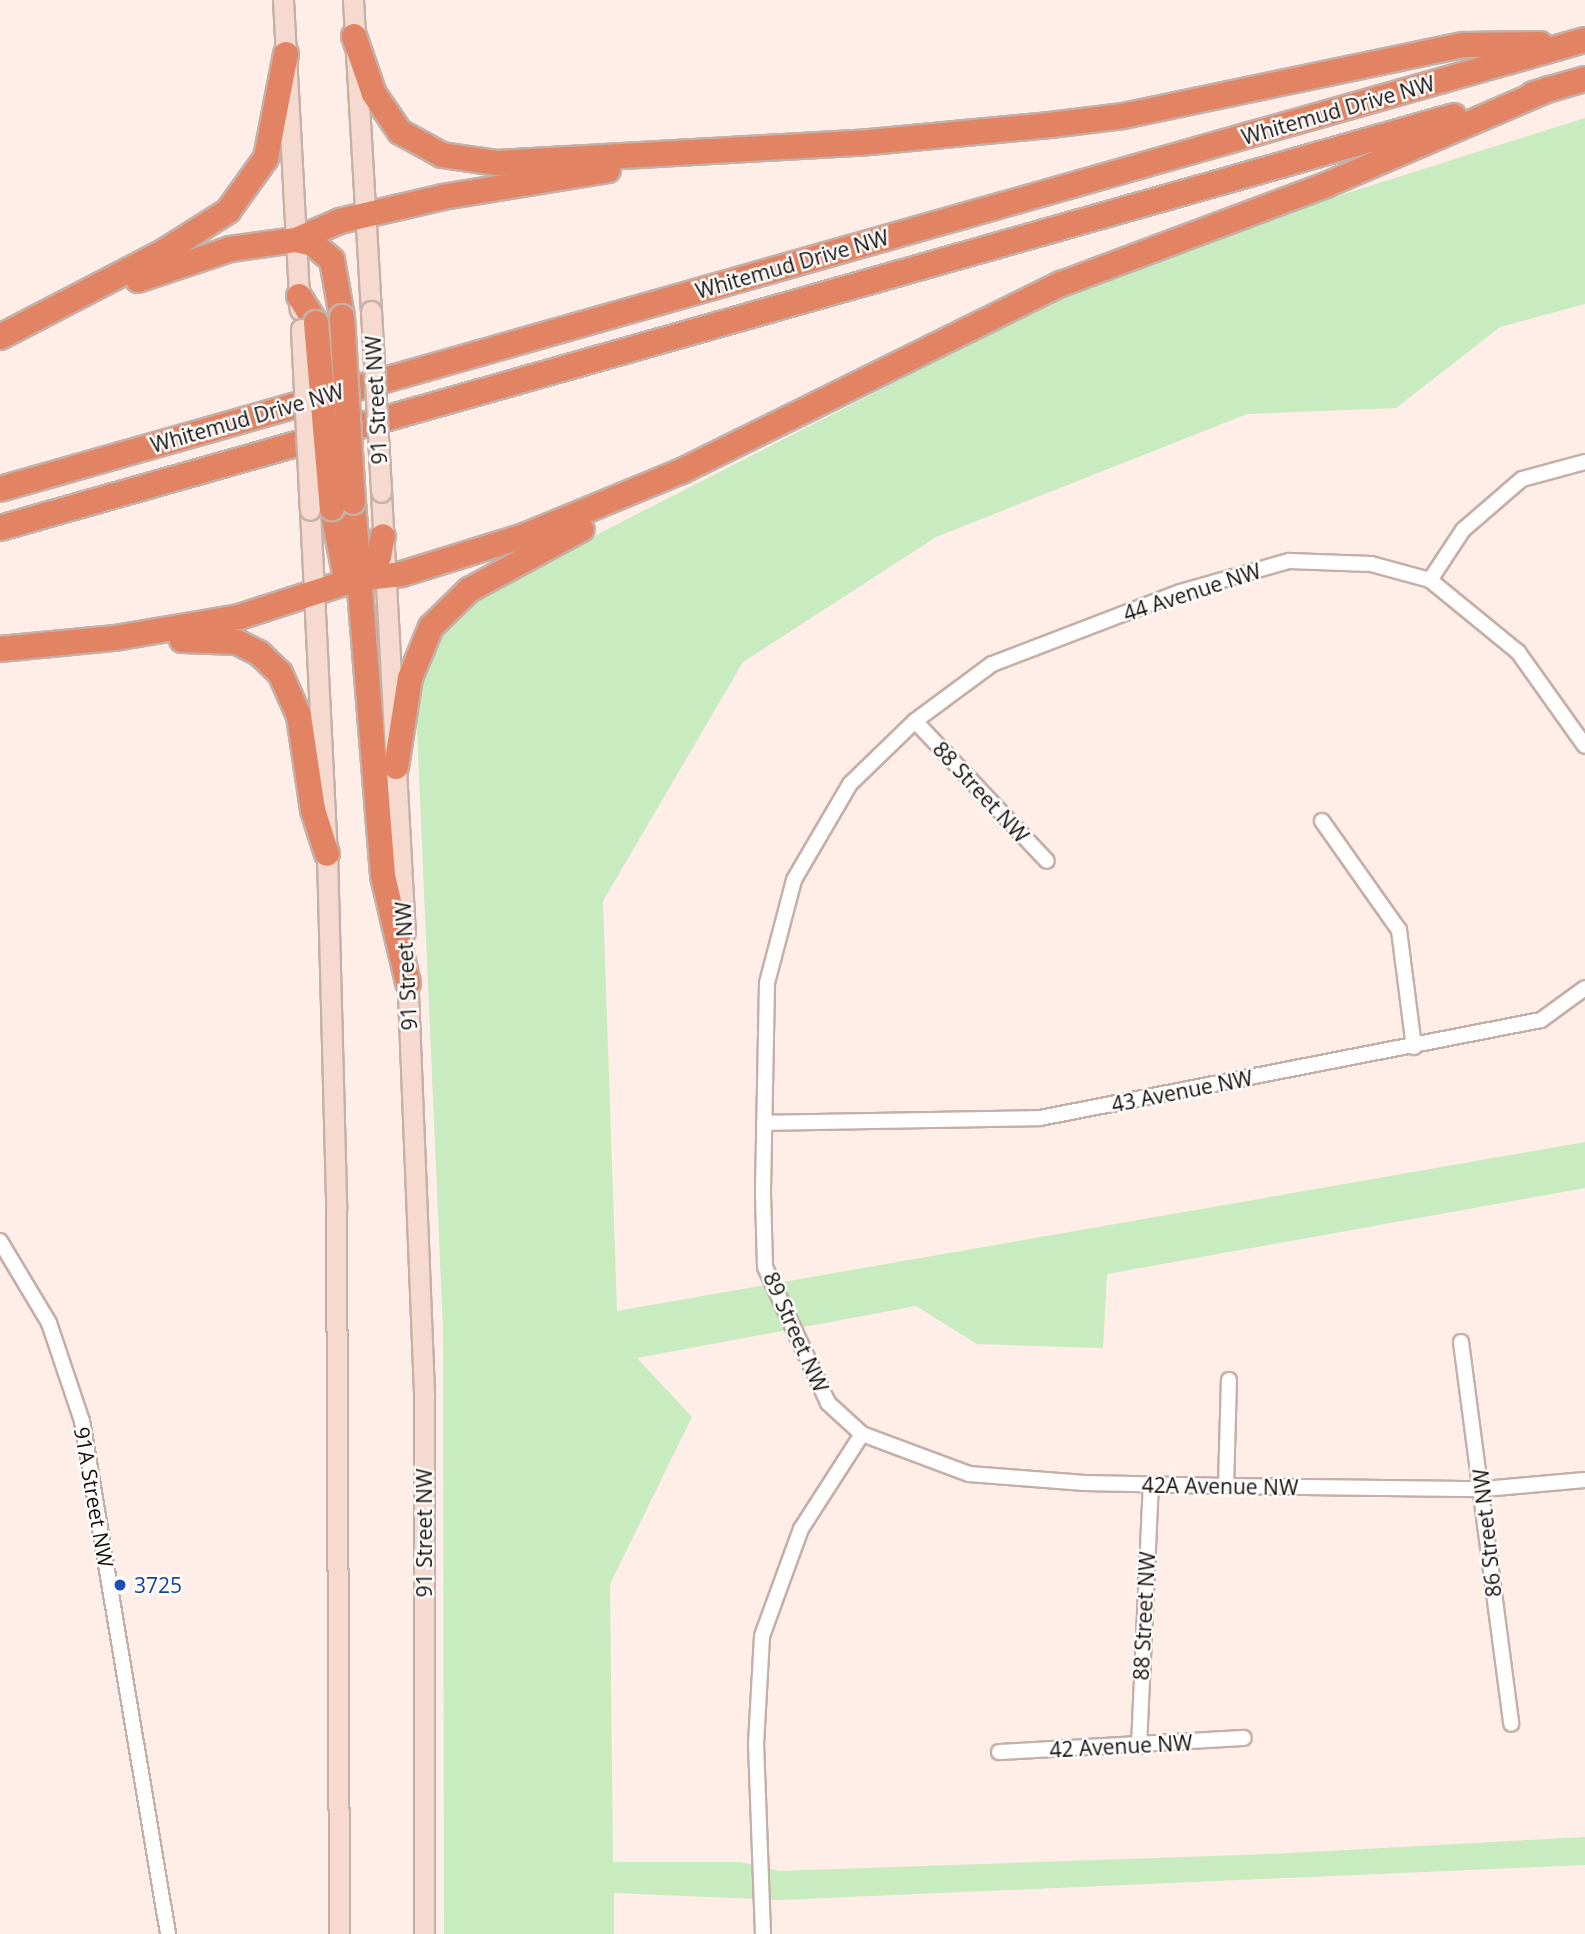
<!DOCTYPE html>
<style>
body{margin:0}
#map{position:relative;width:1585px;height:1934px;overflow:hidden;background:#ffede7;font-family:"Open Sans",sans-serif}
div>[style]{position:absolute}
.green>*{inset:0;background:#c8ebbf}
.roads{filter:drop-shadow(2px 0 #c5b0a8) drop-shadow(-2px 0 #c5b0a8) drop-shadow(0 2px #c5b0a8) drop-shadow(0 -2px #c5b0a8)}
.minor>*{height:14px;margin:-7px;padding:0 7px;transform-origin:7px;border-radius:7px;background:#fff}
.secondary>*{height:19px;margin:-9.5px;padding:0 9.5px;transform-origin:9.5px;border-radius:9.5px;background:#f6dad0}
.motorway>*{height:24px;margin:-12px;padding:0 12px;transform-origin:12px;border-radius:12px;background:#e28463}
.bridges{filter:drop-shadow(2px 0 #c5b0a8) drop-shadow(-2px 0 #c5b0a8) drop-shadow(0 2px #c5b0a8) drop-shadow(0 -2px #c5b0a8)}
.secondary-bridge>*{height:19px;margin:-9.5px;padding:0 9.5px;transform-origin:9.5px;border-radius:9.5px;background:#f6dad0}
.motorway-bridge>*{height:24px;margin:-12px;padding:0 12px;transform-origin:12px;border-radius:12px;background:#e28463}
.dots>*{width:19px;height:19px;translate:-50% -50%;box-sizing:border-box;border:4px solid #fff;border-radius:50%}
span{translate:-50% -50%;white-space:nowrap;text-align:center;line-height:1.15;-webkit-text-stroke:5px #fff;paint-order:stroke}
.street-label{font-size:21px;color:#160f0c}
.transit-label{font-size:21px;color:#164399}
.left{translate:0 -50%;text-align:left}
</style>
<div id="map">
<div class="green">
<i style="clip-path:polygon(1585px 118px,1585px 304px,1500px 327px,1396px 408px,1247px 414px,936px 537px,743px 662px,603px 901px,617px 1311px,1585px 1142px,1585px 1188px,1107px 1274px,1103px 1348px,977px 1344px,916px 1306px,637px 1358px,692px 1417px,610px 1584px,613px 1862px,740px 1862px,779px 1871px,1272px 1854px,1585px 1837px,1585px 1865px,779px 1900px,614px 1893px,614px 1934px,444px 1934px,443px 1328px,416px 707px,433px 642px,467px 601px,1046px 305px,1265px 219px)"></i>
</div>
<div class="roads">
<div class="minor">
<i style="left:1585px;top:462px;width:65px;rotate:164.9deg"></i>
<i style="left:1522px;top:479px;width:78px;rotate:139.2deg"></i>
<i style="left:1463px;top:530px;width:60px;rotate:123.4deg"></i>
<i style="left:1430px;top:580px;width:61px;rotate:-164.8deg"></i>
<i style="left:1371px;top:564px;width:82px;rotate:-177.9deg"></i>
<i style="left:1289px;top:561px;width:113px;rotate:164.1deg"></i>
<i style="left:1180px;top:592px;width:201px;rotate:159deg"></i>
<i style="left:992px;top:664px;width:96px;rotate:143.5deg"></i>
<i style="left:915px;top:721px;width:91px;rotate:135.9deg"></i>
<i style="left:850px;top:784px;width:111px;rotate:120.3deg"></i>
<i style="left:794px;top:880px;width:106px;rotate:104.7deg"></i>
<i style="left:767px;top:983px;width:211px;rotate:91.1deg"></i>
<i style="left:763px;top:1194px;width:73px;rotate:88.4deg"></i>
<i style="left:765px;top:1267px;width:150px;rotate:65.1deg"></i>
<i style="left:828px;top:1403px;width:46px;rotate:42.4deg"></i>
<i style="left:862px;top:1434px;width:114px;rotate:20.5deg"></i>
<i style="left:969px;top:1474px;width:116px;rotate:4.4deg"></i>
<i style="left:1085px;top:1483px;width:141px;rotate:1.2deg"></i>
<i style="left:1226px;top:1486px;width:258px;rotate:0.7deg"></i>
<i style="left:1484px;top:1489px;width:101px;rotate:-5.1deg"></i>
<i style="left:1430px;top:580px;width:114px;rotate:39.3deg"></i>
<i style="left:1518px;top:652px;width:115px;rotate:54.5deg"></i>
<i style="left:915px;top:721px;width:192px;rotate:46.7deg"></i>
<i style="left:1322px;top:821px;width:133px;rotate:54.8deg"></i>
<i style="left:1399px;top:930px;width:118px;rotate:82.7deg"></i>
<i style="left:764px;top:1123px;width:276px;rotate:-1deg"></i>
<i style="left:1040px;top:1118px;width:510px;rotate:-11.07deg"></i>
<i style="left:1541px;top:1020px;width:54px;rotate:-36deg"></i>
<i style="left:0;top:1241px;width:96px;rotate:59.1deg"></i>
<i style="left:49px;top:1323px;width:103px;rotate:71.4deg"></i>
<i style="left:82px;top:1421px;width:520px;rotate:80.48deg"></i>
<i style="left:1461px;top:1342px;width:385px;rotate:82.5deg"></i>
<i style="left:1226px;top:1486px;width:106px;rotate:-88.4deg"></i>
<i style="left:1139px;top:1746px;width:261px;rotate:-87.4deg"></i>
<i style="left:999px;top:1752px;width:245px;rotate:-3.3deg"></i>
<i style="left:763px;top:1934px;width:190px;rotate:-92.1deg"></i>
<i style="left:756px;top:1744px;width:108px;rotate:-86.8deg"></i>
<i style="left:762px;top:1636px;width:114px;rotate:-70deg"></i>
<i style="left:801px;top:1529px;width:113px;rotate:-57.3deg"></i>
</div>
<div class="secondary">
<i style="left:283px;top:0;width:310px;rotate:86.9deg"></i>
<i style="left:353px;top:0;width:312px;rotate:86.7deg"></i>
<i style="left:381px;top:492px;width:441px;rotate:86.9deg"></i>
<i style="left:310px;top:510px;width:344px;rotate:87.2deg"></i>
<i style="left:327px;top:854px;width:355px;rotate:88.5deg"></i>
<i style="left:336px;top:1209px;width:725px;rotate:89.76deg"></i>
<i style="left:407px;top:969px;width:428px;rotate:87.7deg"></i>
<i style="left:424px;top:1397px;width:537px;rotate:90deg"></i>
</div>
<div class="motorway">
<i style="left:354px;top:36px;width:61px;rotate:71deg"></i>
<i style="left:374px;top:94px;width:46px;rotate:55.6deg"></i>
<i style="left:400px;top:132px;width:48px;rotate:28.7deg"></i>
<i style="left:442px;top:155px;width:56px;rotate:8.3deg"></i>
<i style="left:497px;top:163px;width:363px;rotate:-3.2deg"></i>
<i style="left:859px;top:143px;width:192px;rotate:-5.4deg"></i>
<i style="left:1050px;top:125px;width:74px;rotate:-7deg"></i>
<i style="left:1123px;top:116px;width:348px;rotate:-11.8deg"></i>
<i style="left:1464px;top:45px;width:76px;rotate:-0.8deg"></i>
<i style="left:1533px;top:94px;width:54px;rotate:-16.1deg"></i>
<i style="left:296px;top:240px;width:48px;rotate:-23.4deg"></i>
<i style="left:340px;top:221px;width:106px;rotate:-13.1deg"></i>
<i style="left:443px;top:197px;width:167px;rotate:-9.3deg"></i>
<i style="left:138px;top:280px;width:97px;rotate:-18.6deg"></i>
<i style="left:230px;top:249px;width:67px;rotate:-7.8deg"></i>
<i style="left:296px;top:240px;width:17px;rotate:13deg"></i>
<i style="left:313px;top:244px;width:25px;rotate:40deg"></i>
<i style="left:332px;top:260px;width:58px;rotate:80deg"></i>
<i style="left:299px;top:296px;width:32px;rotate:58deg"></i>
<i style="left:0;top:337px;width:186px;rotate:-27.5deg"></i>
<i style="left:165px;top:251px;width:75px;rotate:-32.4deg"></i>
<i style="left:228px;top:211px;width:65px;rotate:-54.4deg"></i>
<i style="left:266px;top:158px;width:106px;rotate:-79.1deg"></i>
<i style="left:0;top:489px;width:1647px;rotate:-15.82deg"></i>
<i style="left:353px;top:502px;width:375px;rotate:85.4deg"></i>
<i style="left:383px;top:876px;width:110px;rotate:76.8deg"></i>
<i style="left:332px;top:508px;width:66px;rotate:78.7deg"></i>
<i style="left:345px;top:573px;width:13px;rotate:27deg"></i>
<i style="left:0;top:528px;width:1511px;rotate:-15.82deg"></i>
<i style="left:357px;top:579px;width:32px;rotate:-46deg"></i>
<i style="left:379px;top:556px;width:20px;rotate:-79deg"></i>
<i style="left:182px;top:640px;width:55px;rotate:2.1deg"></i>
<i style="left:237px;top:642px;width:25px;rotate:27deg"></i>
<i style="left:259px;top:653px;width:29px;rotate:44deg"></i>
<i style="left:280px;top:673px;width:47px;rotate:66.2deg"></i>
<i style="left:299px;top:716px;width:95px;rotate:81.5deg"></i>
<i style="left:313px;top:810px;width:46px;rotate:72.3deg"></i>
<i style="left:0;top:649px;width:116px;rotate:-5.5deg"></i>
<i style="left:115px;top:638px;width:126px;rotate:-9.6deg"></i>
<i style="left:239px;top:617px;width:124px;rotate:-17.9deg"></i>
<i style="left:357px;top:579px;width:45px;rotate:-6.3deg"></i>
<i style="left:402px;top:574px;width:128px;rotate:-17.3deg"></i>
<i style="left:524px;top:536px;width:171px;rotate:-22.4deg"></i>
<i style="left:682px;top:471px;width:423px;rotate:-26.3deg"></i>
<i style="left:1061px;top:284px;width:283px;rotate:-20.5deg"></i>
<i style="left:1326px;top:185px;width:243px;rotate:-23.3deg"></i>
<i style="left:396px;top:767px;width:90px;rotate:-81.1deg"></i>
<i style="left:410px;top:678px;width:55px;rotate:-67.6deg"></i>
<i style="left:431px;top:627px;width:53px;rotate:-44.2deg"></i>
<i style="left:469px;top:590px;width:128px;rotate:-28.4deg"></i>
</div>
</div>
<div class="bridges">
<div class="secondary-bridge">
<i style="left:371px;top:311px;width:181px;rotate:86.8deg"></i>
<i style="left:301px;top:329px;width:181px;rotate:87.2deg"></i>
</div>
<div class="motorway-bridge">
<i style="left:342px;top:317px;width:185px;rotate:86.6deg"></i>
<i style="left:316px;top:323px;width:186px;rotate:85.1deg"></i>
</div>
</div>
<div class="dots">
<i style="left:120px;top:1585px;background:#1a4fb4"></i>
</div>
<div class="street-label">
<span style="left:1338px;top:110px;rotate:-16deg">Whitemud Drive NW</span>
<span style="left:792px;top:264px;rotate:-16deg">Whitemud Drive NW</span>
<span style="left:376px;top:400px;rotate:-93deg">91 Street NW</span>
<span style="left:247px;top:418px;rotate:-16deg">Whitemud Drive NW</span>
<span style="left:1192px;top:592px;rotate:-18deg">44 Avenue NW</span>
<span style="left:981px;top:792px;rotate:47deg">88 Street NW</span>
<span style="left:406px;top:966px;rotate:-93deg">91 Street NW</span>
<span style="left:1182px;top:1091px;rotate:-11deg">43 Avenue NW</span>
<span style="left:796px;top:1332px;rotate:66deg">89 Street NW</span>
<span style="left:1220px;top:1486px;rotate:1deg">42A Avenue NW</span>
<span style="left:94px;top:1497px;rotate:80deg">91A Street NW</span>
<span style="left:424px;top:1533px;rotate:-90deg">91 Street NW</span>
<span style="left:1487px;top:1533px;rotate:-96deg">86 Street NW</span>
<span style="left:1144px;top:1616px;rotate:-87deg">88 Street NW</span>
<span style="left:1121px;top:1746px;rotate:-3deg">42 Avenue NW</span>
</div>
<div class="transit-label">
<span class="left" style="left:134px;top:1585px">3725</span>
</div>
</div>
